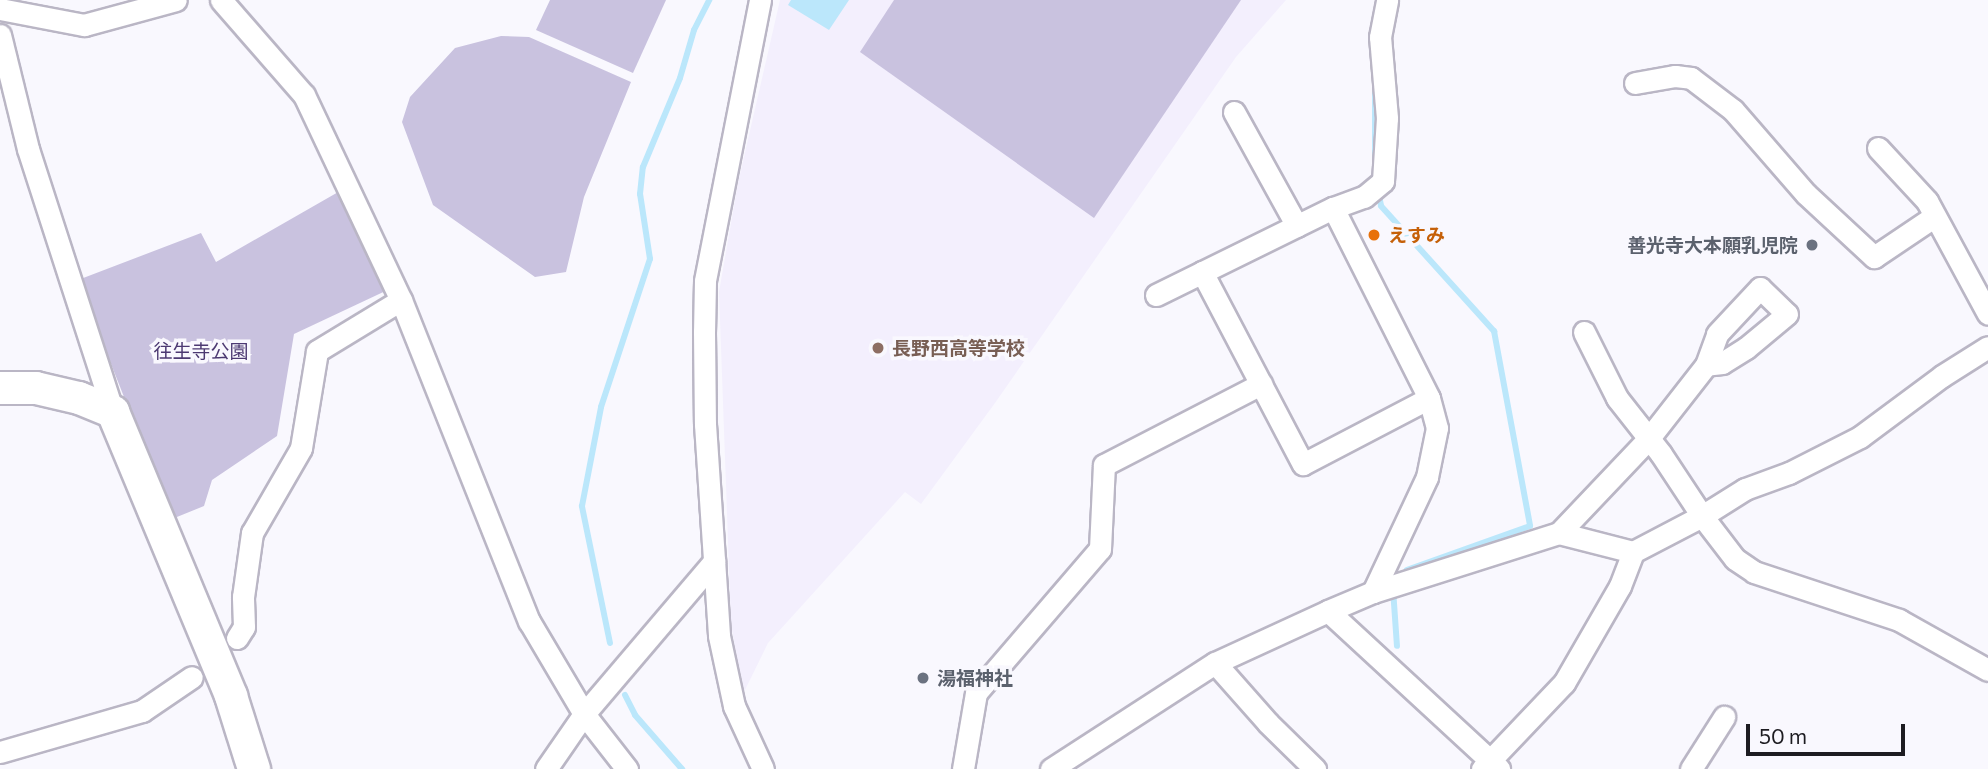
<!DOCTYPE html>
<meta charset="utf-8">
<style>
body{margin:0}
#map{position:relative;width:1988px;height:769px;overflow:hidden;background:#f9f8fe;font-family:Commissioner,"Noto Sans JP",sans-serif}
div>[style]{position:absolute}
.built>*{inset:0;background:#f3effd}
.green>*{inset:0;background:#c9c2df}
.water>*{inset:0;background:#bbe7fb}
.stream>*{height:6px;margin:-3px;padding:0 3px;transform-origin:3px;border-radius:3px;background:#bbe7fb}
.roads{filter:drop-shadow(2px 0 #bab6c5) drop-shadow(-2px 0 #bab6c5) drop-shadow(0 2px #bab6c5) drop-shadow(0 -2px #bab6c5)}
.street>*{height:21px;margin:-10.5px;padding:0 10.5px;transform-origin:10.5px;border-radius:10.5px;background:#fff}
.secondary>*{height:32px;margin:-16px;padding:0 16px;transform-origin:16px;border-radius:16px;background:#fff}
.dots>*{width:19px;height:19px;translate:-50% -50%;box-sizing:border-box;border:4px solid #f9f8fe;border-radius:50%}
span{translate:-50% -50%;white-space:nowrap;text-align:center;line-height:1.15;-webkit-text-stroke:7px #f9f8fe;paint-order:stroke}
.food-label{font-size:19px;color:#c56008;font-weight:700}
.left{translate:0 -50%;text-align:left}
.worship-label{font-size:19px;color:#5b616d;font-weight:700}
.right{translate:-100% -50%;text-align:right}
.education-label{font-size:19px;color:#785e54;font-weight:700}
.park-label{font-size:19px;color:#4c3972}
.scale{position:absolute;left:1746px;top:724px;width:159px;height:32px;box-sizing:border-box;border:4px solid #1d1c21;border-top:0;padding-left:9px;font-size:21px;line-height:24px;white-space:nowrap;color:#1d1c21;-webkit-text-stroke:5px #f9f8fe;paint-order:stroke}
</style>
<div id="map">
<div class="built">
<i style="clip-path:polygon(780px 0,1286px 0,1236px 57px,995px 403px,921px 504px,905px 492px,768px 643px,743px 694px,731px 624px,719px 292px,738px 183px)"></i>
</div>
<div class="green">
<i style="clip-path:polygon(550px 0,666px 0,633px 73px,536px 30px)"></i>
<i style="clip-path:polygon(894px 0,1241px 0,1094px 218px,860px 52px)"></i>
<i style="clip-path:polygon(501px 36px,529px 37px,631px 82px,584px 197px,566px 272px,535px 277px,433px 205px,402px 122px,410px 97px,455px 48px)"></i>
<i style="clip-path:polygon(340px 191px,394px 287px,294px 334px,277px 436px,212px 480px,204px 506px,172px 519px,78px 280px,201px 233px,216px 262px)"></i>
</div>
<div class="water">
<i style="clip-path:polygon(791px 0,849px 0,829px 30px,788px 5px)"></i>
</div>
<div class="stream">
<i style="left:1375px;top:176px;width:83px;rotate:-90deg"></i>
<i style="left:1378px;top:190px;width:16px;rotate:79deg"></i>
<i style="left:1381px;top:206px;width:169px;rotate:47.9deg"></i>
<i style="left:1494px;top:331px;width:198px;rotate:79.5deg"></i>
<i style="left:1530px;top:526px;width:131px;rotate:160.3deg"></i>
<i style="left:1393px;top:589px;width:57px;rotate:86deg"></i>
<i style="left:610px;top:643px;width:140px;rotate:-101.6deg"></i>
<i style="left:582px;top:506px;width:101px;rotate:-79.1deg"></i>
<i style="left:601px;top:407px;width:156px;rotate:-71.7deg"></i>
<i style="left:650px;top:259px;width:66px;rotate:-98.7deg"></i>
<i style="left:640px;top:194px;width:27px;rotate:-84deg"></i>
<i style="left:643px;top:167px;width:96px;rotate:-67.4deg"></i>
<i style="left:680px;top:78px;width:50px;rotate:-73.7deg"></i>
<i style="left:694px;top:30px;width:34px;rotate:-63deg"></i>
<i style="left:625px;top:695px;width:22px;rotate:63deg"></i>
<i style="left:635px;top:715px;width:72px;rotate:49deg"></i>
</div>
<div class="roads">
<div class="street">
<i style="left:221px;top:0;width:126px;rotate:48.9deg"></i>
<i style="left:304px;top:95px;width:227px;rotate:64.7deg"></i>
<i style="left:401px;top:300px;width:346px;rotate:68.3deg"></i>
<i style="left:529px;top:621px;width:108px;rotate:59.4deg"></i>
<i style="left:584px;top:714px;width:70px;rotate:52deg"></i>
<i style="left:760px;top:0;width:286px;rotate:101.1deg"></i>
<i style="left:705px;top:281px;width:51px;rotate:91.1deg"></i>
<i style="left:704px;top:332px;width:92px;rotate:89.4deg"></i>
<i style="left:705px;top:424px;width:212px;rotate:86.2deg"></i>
<i style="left:719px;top:636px;width:72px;rotate:77.9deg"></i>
<i style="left:734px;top:706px;width:69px;rotate:65.3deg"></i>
<i style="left:0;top:9px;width:86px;rotate:10.8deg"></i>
<i style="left:84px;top:25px;width:95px;rotate:-15.2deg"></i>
<i style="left:0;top:35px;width:117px;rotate:76.2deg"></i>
<i style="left:28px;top:149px;width:276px;rotate:72.1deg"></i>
<i style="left:1635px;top:83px;width:41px;rotate:-9.9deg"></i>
<i style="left:1675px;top:76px;width:16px;rotate:7deg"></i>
<i style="left:1691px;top:78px;width:53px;rotate:37.3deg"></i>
<i style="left:1733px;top:110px;width:111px;rotate:49deg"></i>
<i style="left:1806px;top:194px;width:93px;rotate:42.8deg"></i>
<i style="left:1874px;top:257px;width:73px;rotate:-33.9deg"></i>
<i style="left:1234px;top:112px;width:130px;rotate:61.1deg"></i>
<i style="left:1878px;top:148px;width:72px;rotate:47.2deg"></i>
<i style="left:1927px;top:201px;width:128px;rotate:61.6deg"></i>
<i style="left:1202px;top:272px;width:217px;rotate:62.3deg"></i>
<i style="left:1303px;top:464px;width:142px;rotate:-27.6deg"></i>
<i style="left:1156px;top:295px;width:197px;rotate:-26.2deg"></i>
<i style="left:1584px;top:332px;width:74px;rotate:63.4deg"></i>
<i style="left:1617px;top:398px;width:71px;rotate:51.8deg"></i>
<i style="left:1661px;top:454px;width:74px;rotate:56.5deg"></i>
<i style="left:1702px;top:516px;width:54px;rotate:52.5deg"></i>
<i style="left:1735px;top:559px;width:23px;rotate:34deg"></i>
<i style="left:1754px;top:572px;width:153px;rotate:18.3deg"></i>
<i style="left:1899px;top:620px;width:102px;rotate:29.3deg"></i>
<i style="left:1559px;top:533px;width:131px;rotate:-46.5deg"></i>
<i style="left:1649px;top:438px;width:93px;rotate:-52deg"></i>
<i style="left:1706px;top:365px;width:33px;rotate:-70deg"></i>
<i style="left:1717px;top:334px;width:63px;rotate:-46.9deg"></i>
<i style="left:1760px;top:288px;width:37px;rotate:44deg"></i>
<i style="left:1787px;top:314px;width:53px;rotate:140.3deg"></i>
<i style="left:1746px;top:348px;width:28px;rotate:148deg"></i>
<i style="left:1722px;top:363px;width:16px;rotate:173deg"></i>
<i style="left:1373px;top:592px;width:127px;rotate:-64.8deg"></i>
<i style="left:1427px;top:477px;width:50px;rotate:-78.5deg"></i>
<i style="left:1437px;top:428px;width:31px;rotate:-105deg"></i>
<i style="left:1429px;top:398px;width:213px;rotate:-116.8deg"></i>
<i style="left:1333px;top:208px;width:33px;rotate:-20deg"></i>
<i style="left:1364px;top:197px;width:25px;rotate:-40deg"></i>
<i style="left:1383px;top:181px;width:63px;rotate:-86.4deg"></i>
<i style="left:1387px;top:118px;width:81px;rotate:-94.9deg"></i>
<i style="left:1380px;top:37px;width:38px;rotate:-79deg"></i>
<i style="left:1328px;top:611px;width:49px;rotate:-22.9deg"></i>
<i style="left:1373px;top:592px;width:195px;rotate:-17.6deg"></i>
<i style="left:1559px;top:533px;width:76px;rotate:14.4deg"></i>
<i style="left:1633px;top:552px;width:78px;rotate:-27.6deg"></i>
<i style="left:1702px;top:516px;width:51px;rotate:-32.1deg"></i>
<i style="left:1745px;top:489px;width:47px;rotate:-20deg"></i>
<i style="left:1789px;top:473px;width:80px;rotate:-26.9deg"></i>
<i style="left:1860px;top:437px;width:102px;rotate:-36.6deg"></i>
<i style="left:1942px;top:376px;width:54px;rotate:-32.2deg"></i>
<i style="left:237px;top:638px;width:13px;rotate:-58deg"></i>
<i style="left:244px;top:627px;width:30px;rotate:-92deg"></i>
<i style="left:243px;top:597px;width:65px;rotate:-82deg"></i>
<i style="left:252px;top:533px;width:98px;rotate:-60deg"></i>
<i style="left:301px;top:448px;width:98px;rotate:-80.6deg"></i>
<i style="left:317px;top:351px;width:98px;rotate:-31.3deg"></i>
<i style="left:1215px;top:663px;width:80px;rotate:48.5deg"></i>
<i style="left:1268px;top:723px;width:66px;rotate:44.4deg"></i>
<i style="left:0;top:752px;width:148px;rotate:-16.1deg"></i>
<i style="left:142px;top:711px;width:60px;rotate:-34.2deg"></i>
<i style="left:546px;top:769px;width:67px;rotate:-55.4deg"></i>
<i style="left:584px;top:714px;width:201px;rotate:-49.6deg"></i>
<i style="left:963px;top:769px;width:77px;rotate:-80.3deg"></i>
<i style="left:976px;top:693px;width:190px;rotate:-49.3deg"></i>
<i style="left:1100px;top:549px;width:84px;rotate:-87.3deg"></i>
<i style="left:1104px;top:465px;width:177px;rotate:-27.3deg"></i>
<i style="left:1051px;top:769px;width:195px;rotate:-32.9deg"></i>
<i style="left:1215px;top:663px;width:124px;rotate:-24.7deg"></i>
<i style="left:1328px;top:611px;width:233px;rotate:42.7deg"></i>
<i style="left:1482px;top:769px;width:119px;rotate:-46.4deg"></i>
<i style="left:1564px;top:683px;width:112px;rotate:-60deg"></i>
<i style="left:1620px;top:586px;width:36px;rotate:-69deg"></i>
<i style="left:1691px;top:769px;width:62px;rotate:-57.6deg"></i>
</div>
<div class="secondary">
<i style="left:0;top:388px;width:36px"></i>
<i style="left:36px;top:388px;width:44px;rotate:13.1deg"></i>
<i style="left:79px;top:398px;width:37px;rotate:22deg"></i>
<i style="left:113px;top:412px;width:308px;rotate:67.4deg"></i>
<i style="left:231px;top:696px;width:77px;rotate:72.5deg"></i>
</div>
</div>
<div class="dots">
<i style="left:1374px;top:235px;background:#e8710a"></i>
<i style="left:1812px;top:245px;background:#6b7280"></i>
<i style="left:878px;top:348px;background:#8d6e63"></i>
<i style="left:923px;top:678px;background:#6b7280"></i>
</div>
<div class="food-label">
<span class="left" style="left:1388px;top:235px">えすみ</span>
</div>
<div class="worship-label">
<span class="right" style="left:1798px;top:245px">善光寺大本願乳児院</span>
<span class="left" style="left:937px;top:678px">湯福神社</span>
</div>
<div class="education-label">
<span class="left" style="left:892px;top:348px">長野西高等学校</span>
</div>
<div class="park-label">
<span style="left:201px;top:351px">往生寺公園</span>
</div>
<div class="scale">50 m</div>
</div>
